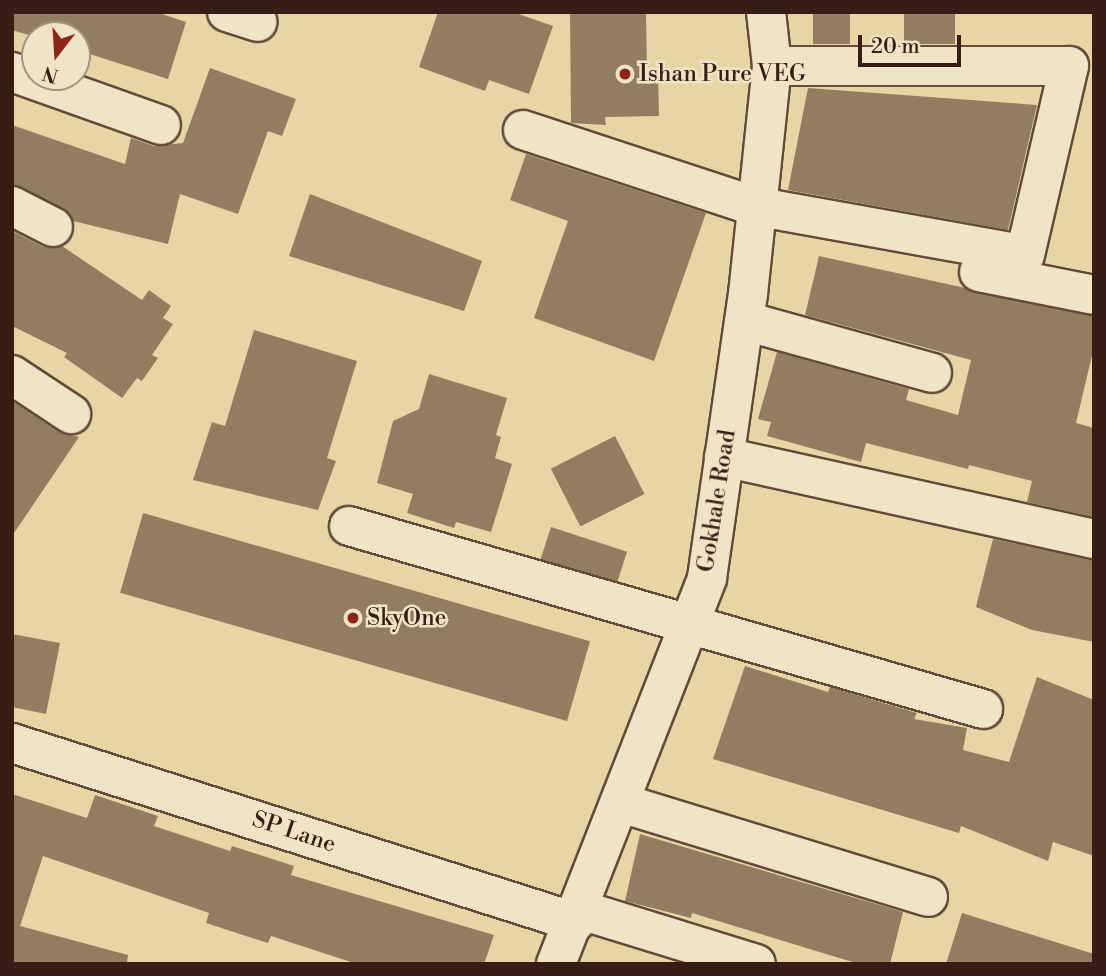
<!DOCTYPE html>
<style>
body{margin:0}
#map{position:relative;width:1106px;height:976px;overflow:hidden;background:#e6d6a6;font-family:"Libre Bodoni",serif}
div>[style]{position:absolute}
.building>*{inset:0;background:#917e60;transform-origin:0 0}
.roads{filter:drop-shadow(2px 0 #614c39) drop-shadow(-2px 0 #614c39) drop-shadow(0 2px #614c39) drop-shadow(0 -2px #614c39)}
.minor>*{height:38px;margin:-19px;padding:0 19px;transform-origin:19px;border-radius:19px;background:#efe4c5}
.dots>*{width:19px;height:19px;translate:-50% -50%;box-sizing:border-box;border:4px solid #efe4c5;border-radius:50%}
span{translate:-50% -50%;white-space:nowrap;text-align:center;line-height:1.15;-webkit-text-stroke:5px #efe4c5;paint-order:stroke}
.poi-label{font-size:23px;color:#351e15}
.left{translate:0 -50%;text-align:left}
.street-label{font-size:23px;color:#351e15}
.frame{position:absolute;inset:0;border:14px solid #351e15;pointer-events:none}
.north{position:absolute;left:21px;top:21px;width:70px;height:70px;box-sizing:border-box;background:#efe4c5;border:2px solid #a5957f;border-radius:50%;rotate:197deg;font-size:19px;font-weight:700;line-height:28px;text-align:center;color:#351e15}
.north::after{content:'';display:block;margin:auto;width:24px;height:32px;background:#8f2418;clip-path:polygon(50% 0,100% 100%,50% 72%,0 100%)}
.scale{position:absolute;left:858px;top:35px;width:103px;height:32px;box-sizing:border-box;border:4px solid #351e15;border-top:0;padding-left:9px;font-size:21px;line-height:24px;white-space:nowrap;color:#351e15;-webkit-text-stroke:5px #efe4c5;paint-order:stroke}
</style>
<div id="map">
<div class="building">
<i style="clip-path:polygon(12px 12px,156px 12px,186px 22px,168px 79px,77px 50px,77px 35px,35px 37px,12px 30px)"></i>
<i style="clip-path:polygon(438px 12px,513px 12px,553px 26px,529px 94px,489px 80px,485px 91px,419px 67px)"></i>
<i style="clip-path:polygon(570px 12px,646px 12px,647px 75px,658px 75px,659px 116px,605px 117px,606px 125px,571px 123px)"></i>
<i style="left:813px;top:12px;width:37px;height:32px"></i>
<i style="left:904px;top:12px;width:51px;height:32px"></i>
<i style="clip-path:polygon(210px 68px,296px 99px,282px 136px,268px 131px,238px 214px,180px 194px,168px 244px,73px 221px,63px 208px,12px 184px,12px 125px,125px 164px,131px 138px,154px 146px,183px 143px)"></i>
<i style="clip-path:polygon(808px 88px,1037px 105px,1008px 230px,788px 190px)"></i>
<i style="clip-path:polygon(526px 154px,706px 213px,654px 361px,534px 318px,568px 221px,510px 200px)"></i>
<i style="clip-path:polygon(310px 194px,482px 261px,464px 311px,289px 256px)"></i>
<i style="clip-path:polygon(12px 231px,44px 247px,62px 246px,142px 300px,149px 290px,171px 306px,163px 318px,173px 324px,152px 355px,158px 358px,142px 381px,137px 378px,122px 398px,64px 357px,67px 353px,12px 326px)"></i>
<i style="clip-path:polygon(819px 256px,1094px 316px,1094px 347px,1076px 423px,1094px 428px,1094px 517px,1027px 502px,1032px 481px,969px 465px,968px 469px,866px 443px,861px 462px,767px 436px,771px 422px,758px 419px,777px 352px,909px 389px,906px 400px,958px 415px,971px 360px,805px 315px)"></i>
<i style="clip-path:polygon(254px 330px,357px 361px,327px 458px,336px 461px,318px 510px,193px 480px,212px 422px,225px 426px)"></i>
<i style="clip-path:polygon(429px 374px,507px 398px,496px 435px,501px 437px,495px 458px,512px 464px,491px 532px,456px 522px,454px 528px,407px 513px,413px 494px,377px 483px,393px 421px,419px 409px)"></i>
<i style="clip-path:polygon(12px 401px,59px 432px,79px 437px,12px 536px)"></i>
<i style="left:615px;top:436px;width:65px;height:72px;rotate:63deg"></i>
<i style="left:143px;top:513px;width:465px;height:83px;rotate:16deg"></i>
<i style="left:551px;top:527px;width:80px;height:34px;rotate:18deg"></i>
<i style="clip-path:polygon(993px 539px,1094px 560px,1094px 642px,1032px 630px,976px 607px)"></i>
<i style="clip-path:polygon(12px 634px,60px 643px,46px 714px,12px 707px)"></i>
<i style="clip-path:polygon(745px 666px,828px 692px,830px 687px,917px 713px,914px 719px,967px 728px,963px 750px,1009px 762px,1037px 677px,1094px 700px,1094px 856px,1053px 842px,1048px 861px,961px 826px,959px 833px,713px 759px)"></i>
<i style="clip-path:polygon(12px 794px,87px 818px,95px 795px,158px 816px,154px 826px,230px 851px,232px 846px,294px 866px,291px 875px,494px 935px,484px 964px,357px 964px,271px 936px,268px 943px,206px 923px,209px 913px,43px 856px,20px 926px,128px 955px,127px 964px,12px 964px)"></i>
<i style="clip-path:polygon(640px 834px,903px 912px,890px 964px,859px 964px,692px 913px,691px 918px,625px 901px)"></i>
<i style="clip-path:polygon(962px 913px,1094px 954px,1094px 964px,946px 964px)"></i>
</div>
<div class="roads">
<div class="minor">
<i style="left:227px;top:12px;width:32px;rotate:18deg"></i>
<i style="left:12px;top:72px;width:158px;rotate:19.6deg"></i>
<i style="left:523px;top:130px;width:243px;rotate:18.2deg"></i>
<i style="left:754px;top:206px;width:275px;rotate:10.2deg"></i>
<i style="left:1025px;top:255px;width:194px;rotate:-76.9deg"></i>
<i style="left:1069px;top:66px;width:297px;rotate:180deg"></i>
<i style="left:12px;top:206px;width:46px;rotate:27.1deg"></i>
<i style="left:979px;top:272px;width:117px;rotate:11.3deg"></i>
<i style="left:745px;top:321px;width:194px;rotate:15.5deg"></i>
<i style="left:12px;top:375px;width:71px;rotate:33.5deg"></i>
<i style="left:724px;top:457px;width:379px;rotate:12.5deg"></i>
<i style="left:349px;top:526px;width:660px;rotate:16.1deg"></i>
<i style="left:12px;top:743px;width:591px;rotate:17.64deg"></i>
<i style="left:621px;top:803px;width:321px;rotate:17deg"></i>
<i style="left:581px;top:910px;width:183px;rotate:17.1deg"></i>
<i style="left:556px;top:964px;width:414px;rotate:-68.6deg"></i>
<i style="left:707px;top:578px;width:287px;rotate:-81.8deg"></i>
<i style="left:748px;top:294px;width:229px;rotate:-84deg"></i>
<i style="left:772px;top:66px;width:54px;rotate:-96.3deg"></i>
</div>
</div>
<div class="dots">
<i style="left:625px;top:74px;background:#8f2418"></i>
<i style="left:353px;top:618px;background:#8f2418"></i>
</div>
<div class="poi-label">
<span class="left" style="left:639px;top:74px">Ishan Pure VEG</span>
<span class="left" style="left:367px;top:618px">SkyOne</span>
</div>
<div class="street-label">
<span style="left:717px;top:501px;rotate:-81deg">Gokhale Road</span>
<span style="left:294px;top:832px;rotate:18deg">SP Lane</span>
</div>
<div class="frame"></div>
<div class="north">N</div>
<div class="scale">20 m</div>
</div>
